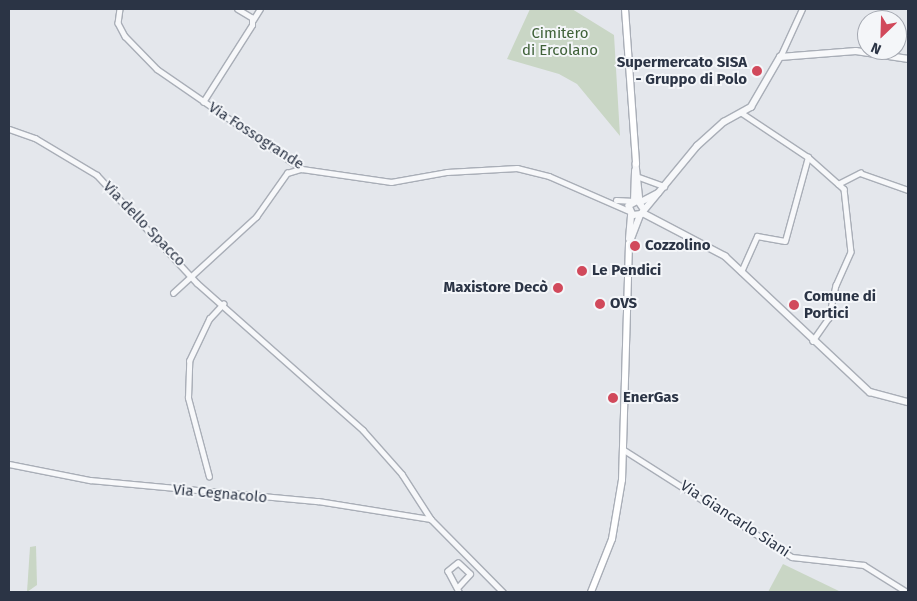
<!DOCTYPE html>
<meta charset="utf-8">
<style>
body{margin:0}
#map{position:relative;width:917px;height:601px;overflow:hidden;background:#e4e7ec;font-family:"Fira Sans",sans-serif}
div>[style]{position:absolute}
.green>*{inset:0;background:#c9d6c5}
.roads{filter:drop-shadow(1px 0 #a9aeb7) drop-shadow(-1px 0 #a9aeb7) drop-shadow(0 1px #a9aeb7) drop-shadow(0 -1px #a9aeb7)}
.minor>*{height:4.5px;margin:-2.25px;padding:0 2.25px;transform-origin:2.25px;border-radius:2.25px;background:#f7f8fa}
.tertiary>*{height:5.5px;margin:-2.75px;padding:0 2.75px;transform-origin:2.75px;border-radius:2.75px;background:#f7f8fa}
.secondary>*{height:6px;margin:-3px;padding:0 3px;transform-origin:3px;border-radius:3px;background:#fff}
.dots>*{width:14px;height:14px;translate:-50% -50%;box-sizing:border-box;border:2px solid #f4f6f9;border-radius:50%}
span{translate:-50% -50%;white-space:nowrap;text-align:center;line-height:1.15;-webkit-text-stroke:4px #f4f6f9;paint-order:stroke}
.park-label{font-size:15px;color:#3f6138}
.poi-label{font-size:15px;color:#2b3445;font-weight:700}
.right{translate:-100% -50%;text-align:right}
.left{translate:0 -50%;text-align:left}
.street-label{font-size:15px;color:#2b3445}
.frame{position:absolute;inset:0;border:10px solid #2b3445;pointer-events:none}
.north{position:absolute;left:857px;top:10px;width:50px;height:50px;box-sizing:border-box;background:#f4f6f9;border:1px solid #a4a8b1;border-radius:50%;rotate:204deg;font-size:14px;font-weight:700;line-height:20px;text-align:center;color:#2b3445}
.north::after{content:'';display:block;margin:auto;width:18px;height:22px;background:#d1495b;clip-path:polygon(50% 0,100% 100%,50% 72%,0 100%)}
</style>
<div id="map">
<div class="green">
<i style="clip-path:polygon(530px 9px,572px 9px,614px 35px,620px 136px,577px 84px,559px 74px,507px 59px)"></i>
<i style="clip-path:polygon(36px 546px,37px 585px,27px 592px,30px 547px)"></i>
<i style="clip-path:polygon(783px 564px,841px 592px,768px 592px)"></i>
</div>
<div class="roads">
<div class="minor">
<i style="left:120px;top:9px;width:14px;rotate:98deg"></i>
<i style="left:118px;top:23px;width:15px;rotate:62deg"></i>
<i style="left:125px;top:36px;width:46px;rotate:45.9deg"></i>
<i style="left:157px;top:69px;width:176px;rotate:34.6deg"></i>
<i style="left:302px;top:169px;width:90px;rotate:8.3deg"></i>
<i style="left:391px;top:182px;width:57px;rotate:-10.1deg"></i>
<i style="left:447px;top:172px;width:70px;rotate:-3.3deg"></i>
<i style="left:517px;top:168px;width:33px;rotate:14deg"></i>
<i style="left:549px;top:176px;width:87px;rotate:23.6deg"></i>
<i style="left:253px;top:20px;width:13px;rotate:-58deg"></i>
<i style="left:780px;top:57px;width:53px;rotate:-65.4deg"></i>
<i style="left:203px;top:102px;width:91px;rotate:-57.5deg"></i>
<i style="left:252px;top:25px;width:7px;rotate:-90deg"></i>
<i style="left:252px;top:18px;width:17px;rotate:-149deg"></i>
<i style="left:742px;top:113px;width:79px;rotate:33.7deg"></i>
<i style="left:808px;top:157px;width:48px;rotate:41.6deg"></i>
<i style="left:844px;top:189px;width:63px;rotate:83.7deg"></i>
<i style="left:851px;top:252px;width:36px;rotate:114deg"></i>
<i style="left:836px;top:285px;width:34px;rotate:102deg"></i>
<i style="left:829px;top:318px;width:28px;rotate:125deg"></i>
<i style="left:9px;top:129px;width:28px;rotate:19deg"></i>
<i style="left:35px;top:138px;width:72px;rotate:30.8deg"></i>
<i style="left:97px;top:175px;width:147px;rotate:47.2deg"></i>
<i style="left:197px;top:283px;width:222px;rotate:41.5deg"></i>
<i style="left:363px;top:430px;width:59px;rotate:48.4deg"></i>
<i style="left:402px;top:474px;width:54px;rotate:57.2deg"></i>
<i style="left:431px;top:519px;width:103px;rotate:45.4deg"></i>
<i style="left:639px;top:177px;width:27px;rotate:20deg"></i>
<i style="left:838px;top:184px;width:25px;rotate:-27deg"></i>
<i style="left:860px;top:173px;width:51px;rotate:19.5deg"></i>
<i style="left:616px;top:200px;width:18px;rotate:3deg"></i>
<i style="left:741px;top:272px;width:39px;rotate:-66deg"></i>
<i style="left:757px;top:236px;width:28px;rotate:10deg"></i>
<i style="left:785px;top:241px;width:87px;rotate:-74.7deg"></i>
<i style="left:173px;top:293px;width:113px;rotate:-42.5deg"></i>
<i style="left:256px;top:217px;width:54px;rotate:-54.8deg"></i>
<i style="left:287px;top:173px;width:15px;rotate:-16deg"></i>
<i style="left:624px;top:450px;width:199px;rotate:32.5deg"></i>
<i style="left:792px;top:557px;width:72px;rotate:6.3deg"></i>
<i style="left:864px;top:565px;width:51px;rotate:32.1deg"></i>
<i style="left:9px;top:464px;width:83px;rotate:11.2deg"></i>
<i style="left:90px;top:480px;width:229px;rotate:5.3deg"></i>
<i style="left:318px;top:501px;width:114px;rotate:9.1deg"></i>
<i style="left:209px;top:477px;width:82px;rotate:-104.9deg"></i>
<i style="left:188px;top:398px;width:37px;rotate:-88deg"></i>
<i style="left:189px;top:361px;width:47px;rotate:-64.5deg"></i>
<i style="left:209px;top:319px;width:21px;rotate:-47deg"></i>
<i style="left:457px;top:588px;width:19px;rotate:-47deg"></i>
<i style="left:470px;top:574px;width:16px;rotate:-137deg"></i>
<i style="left:458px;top:563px;width:13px;rotate:141deg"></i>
<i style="left:448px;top:571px;width:24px;rotate:62deg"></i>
</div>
<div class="tertiary">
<i style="left:636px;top:164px;width:37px;rotate:84deg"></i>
<i style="left:634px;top:201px;width:30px;rotate:-88deg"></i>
<i style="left:641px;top:202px;width:19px;rotate:-28deg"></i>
<i style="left:644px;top:210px;width:11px;rotate:-124deg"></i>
<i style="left:638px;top:201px;width:10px;rotate:151deg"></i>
<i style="left:629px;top:206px;width:10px;rotate:66deg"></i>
<i style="left:633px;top:215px;width:8px;rotate:-7deg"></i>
<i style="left:641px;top:214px;width:88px;rotate:-50.5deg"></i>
<i style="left:697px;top:146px;width:36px;rotate:-42deg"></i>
<i style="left:724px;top:122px;width:31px;rotate:-29deg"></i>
<i style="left:751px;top:107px;width:58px;rotate:-59.9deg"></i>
<i style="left:780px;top:57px;width:76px;rotate:-4.5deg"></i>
<i style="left:856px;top:51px;width:53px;rotate:8.7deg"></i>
<i style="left:643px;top:213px;width:93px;rotate:27.7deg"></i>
<i style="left:725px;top:256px;width:199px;rotate:43.2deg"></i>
<i style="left:870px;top:392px;width:39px;rotate:15deg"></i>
<i style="left:629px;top:239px;width:25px;rotate:-85deg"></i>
<i style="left:629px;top:244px;width:31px;rotate:-69deg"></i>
</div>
<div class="secondary">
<i style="left:625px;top:9px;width:155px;rotate:85.9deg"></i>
<i style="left:591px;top:592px;width:57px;rotate:-68.4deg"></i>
<i style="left:612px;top:539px;width:60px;rotate:-80.4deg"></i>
<i style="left:622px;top:480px;width:236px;rotate:-88.3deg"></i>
</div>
</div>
<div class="dots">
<i style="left:757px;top:71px;background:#d1495b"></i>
<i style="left:635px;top:246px;background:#d1495b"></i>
<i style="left:582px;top:271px;background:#d1495b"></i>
<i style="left:558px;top:288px;background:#d1495b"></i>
<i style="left:600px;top:304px;background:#d1495b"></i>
<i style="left:794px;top:305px;background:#d1495b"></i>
<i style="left:613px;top:398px;background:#d1495b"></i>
</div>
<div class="park-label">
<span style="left:560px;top:42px">Cimitero<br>di Ercolano</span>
</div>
<div class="poi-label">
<span class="right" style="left:747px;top:71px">Supermercato SISA<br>- Gruppo di Polo</span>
<span class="left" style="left:645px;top:246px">Cozzolino</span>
<span class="left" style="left:592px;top:271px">Le Pendici</span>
<span class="right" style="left:548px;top:288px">Maxistore Decò</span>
<span class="left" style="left:804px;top:305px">Comune di<br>Portici</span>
<span class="left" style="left:610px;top:304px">OVS</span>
<span class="left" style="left:623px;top:398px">EnerGas</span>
</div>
<div class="street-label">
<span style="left:256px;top:136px;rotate:33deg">Via Fossogrande</span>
<span style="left:144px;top:224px;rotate:46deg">Via dello Spacco</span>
<span style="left:220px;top:494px;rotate:5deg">Via Cegnacolo</span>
<span style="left:735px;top:519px;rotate:33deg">Via Giancarlo Siani</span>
</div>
<div class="frame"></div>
<div class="north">N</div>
</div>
